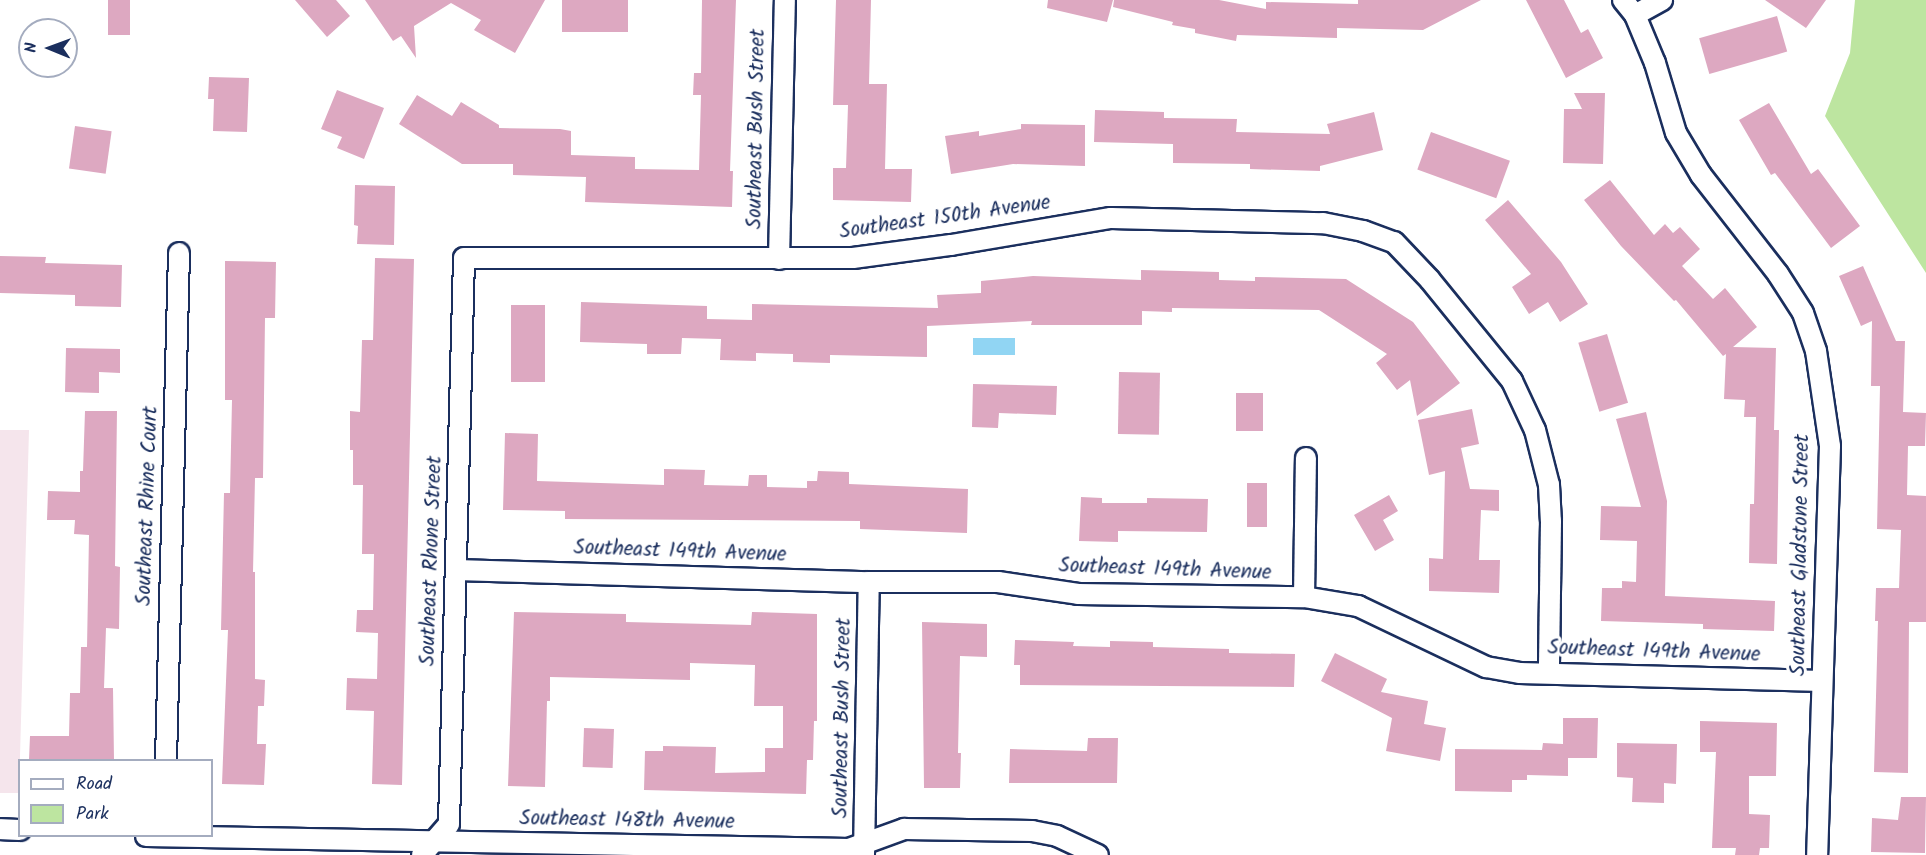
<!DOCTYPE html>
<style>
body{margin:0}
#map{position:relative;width:1926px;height:855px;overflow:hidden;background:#fff;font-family:Kalam,sans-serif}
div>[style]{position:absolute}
.built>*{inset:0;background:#f5e5ec}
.green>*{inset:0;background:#bde5a0}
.water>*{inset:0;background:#91d5f3;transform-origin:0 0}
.building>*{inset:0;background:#dda8c1;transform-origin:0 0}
.roads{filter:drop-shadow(2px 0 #1b2f5e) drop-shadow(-2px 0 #1b2f5e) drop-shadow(0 2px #1b2f5e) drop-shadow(0 -2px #1b2f5e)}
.minor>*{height:20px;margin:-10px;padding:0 10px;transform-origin:10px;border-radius:10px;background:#fff}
span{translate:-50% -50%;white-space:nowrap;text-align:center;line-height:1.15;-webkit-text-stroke:6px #fff;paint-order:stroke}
.street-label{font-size:21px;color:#1b2f5e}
.legend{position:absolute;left:18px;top:759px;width:195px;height:78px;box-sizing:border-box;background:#fff;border:2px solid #a4acbf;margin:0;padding:8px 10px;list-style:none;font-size:18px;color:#1b2f5e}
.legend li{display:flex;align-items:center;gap:12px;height:30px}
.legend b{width:30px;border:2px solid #a4acbf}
.north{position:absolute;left:18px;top:18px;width:60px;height:60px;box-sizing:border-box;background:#fff;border:2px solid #a4acbf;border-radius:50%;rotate:271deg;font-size:16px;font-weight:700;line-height:24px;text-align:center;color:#1b2f5e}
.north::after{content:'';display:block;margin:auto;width:21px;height:27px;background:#1b2f5e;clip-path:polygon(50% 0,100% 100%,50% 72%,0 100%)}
</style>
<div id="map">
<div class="built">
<i style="clip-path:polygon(0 430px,29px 430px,19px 793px,0 793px)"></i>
</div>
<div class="green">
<i style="clip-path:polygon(1855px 0,1926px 0,1926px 273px,1825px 116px,1850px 53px)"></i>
</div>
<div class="water">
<i style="left:973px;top:338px;width:42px;height:17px"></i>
</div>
<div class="building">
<i style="left:108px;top:0;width:22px;height:35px"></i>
<i style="clip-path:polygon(295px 0,336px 0,350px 16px,327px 37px)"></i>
<i style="clip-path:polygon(365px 0,545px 0,515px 53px,474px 30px,481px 20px,451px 3px,414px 26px,416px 58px,401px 36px,393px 41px)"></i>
<i style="left:562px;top:0;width:66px;height:32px"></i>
<i style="clip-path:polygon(702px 0,736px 0,730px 171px,733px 171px,732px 207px,585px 202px,586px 177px,513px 175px,513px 164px,462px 164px,399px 124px,417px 95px,452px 116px,461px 102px,499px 125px,499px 128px,560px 129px,571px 131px,571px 155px,635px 157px,635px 169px,699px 170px,701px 95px,693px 95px,694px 73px,701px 73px)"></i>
<i style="clip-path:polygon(836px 0,871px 0,869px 84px,887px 84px,885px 169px,912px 169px,911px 202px,833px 200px,833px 168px,846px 168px,848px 105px,833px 105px)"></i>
<i style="clip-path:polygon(1048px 0,1113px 0,1107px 22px,1047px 8px)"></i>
<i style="clip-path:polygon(1114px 0,1219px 0,1266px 9px,1266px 2px,1358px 4px,1358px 0,1481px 0,1423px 30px,1337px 28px,1337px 38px,1237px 35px,1236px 41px,1195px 33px,1195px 29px,1172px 25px,1173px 22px,1113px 7px)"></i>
<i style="clip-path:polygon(1526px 0,1564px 0,1581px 33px,1588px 29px,1603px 58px,1566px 78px)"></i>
<i style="clip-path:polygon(1765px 0,1826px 0,1806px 28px)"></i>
<i style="left:1777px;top:16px;width:37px;height:81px;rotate:74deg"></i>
<i style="clip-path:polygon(209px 77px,249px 78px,247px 132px,213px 131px,214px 99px,208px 99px)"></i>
<i style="clip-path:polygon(337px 90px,384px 108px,364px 159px,337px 148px,342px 137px,321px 129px)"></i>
<i style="clip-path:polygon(1574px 93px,1605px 93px,1603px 164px,1563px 163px,1564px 109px,1582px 109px)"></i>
<i style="clip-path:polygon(1769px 103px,1811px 174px,1818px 169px,1860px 226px,1831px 248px,1775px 173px,1771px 175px,1739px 120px)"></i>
<i style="clip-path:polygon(1095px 110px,1164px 112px,1164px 118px,1237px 119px,1236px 132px,1330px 134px,1327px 124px,1374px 112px,1383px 150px,1320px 166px,1320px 171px,1250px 169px,1250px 164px,1173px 163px,1173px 144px,1094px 142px)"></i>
<i style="clip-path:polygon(1021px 124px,1085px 125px,1085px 166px,1013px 164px,951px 174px,945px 136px,979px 131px,979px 136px,1021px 129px)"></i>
<i style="left:75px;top:126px;width:37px;height:43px;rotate:8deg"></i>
<i style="left:1431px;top:132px;width:84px;height:40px;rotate:20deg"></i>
<i style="clip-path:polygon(1610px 180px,1654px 235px,1665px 224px,1673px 233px,1680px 227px,1700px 249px,1682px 266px,1713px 299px,1725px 288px,1757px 327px,1733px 347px,1776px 348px,1774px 430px,1779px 430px,1777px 564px,1749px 563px,1750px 504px,1754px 504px,1756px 417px,1744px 417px,1745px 400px,1724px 399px,1726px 354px,1723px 356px,1676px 300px,1674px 301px,1621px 246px,1584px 200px)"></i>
<i style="clip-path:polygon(355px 185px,395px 186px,394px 245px,357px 244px,358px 226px,354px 225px)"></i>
<i style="clip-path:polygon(1508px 200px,1561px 262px,1588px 304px,1560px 322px,1548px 302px,1529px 314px,1512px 287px,1531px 274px,1485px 220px)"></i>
<i style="clip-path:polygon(0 256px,46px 257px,45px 263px,122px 265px,121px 307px,75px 306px,75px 295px,0 293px)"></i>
<i style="clip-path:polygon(375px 258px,414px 259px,402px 785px,372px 784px,374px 711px,346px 710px,347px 678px,377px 679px,378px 633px,356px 632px,357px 610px,373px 610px,374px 554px,362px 554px,363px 485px,353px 485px,353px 450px,350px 450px,350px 411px,360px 412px,362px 340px,373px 340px)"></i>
<i style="clip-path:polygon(225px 261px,276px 262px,275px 318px,265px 318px,263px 478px,255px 478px,253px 572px,255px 572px,255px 679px,265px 680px,264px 706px,258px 706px,257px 744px,266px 744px,264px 785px,222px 784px,228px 630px,221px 630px,224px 493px,230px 493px,232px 400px,225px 400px)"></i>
<i style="clip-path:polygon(1863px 266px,1896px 341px,1905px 341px,1903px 412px,1926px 413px,1925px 446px,1908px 446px,1907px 495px,1926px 496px,1926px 622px,1909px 622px,1908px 773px,1874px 772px,1878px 621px,1875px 621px,1876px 588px,1899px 588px,1901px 530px,1877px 529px,1880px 386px,1871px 386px,1872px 321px,1861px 326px,1839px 276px)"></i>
<i style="clip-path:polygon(1141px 270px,1219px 272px,1219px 280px,1255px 281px,1255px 277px,1346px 279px,1413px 322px,1460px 383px,1417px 416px,1410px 380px,1397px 390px,1376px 363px,1387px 354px,1319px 310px,1172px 308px,1172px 312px,1142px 311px,1142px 325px,1031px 325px,1032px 321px,927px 326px,927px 357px,830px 355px,830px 363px,793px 362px,793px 354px,756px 353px,756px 361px,720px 360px,721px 339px,682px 338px,681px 354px,647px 354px,647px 344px,580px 342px,581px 302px,707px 306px,707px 319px,752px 320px,752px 304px,938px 308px,937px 295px,981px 293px,981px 281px,1033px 276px,1141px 280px)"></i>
<i style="left:511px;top:305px;width:34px;height:77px"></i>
<i style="left:1607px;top:334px;width:72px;height:30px;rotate:73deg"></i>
<i style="clip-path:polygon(66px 348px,120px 349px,120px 373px,99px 372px,99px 393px,65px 392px)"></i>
<i style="left:1119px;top:372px;width:41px;height:62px;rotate:1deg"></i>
<i style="clip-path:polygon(973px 384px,1057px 386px,1056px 415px,999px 413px,998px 428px,972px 427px)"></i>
<i style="left:1236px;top:393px;width:27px;height:38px"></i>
<i style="clip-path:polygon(1472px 409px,1479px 444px,1461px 448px,1470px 489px,1499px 490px,1499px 511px,1481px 510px,1479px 560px,1500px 560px,1499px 593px,1429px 591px,1429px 558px,1443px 559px,1445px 471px,1429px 475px,1418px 420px)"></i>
<i style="clip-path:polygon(85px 411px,117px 411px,115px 566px,120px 567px,119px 629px,106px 628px,104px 688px,113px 688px,114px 760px,29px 760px,30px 736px,69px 736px,70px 693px,80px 693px,81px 647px,87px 647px,89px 535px,74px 534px,75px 520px,47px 520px,48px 491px,80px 492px,80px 471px,83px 471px)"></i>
<i style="clip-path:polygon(1646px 412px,1667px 501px,1665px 596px,1775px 601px,1774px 631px,1703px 629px,1703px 624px,1601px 621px,1602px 588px,1622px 588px,1622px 581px,1636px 582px,1637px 541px,1600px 540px,1601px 506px,1641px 507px,1616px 419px)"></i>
<i style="clip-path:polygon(505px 433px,538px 434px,537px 481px,664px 485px,664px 469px,705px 470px,704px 485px,748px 486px,749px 475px,767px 475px,767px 487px,807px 488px,807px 481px,817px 481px,818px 471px,849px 472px,849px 484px,968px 489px,967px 533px,860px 529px,860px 521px,565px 519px,565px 511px,503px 510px)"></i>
<i style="left:1247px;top:483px;width:20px;height:44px"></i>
<i style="clip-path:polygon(1389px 495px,1398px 511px,1383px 520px,1394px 540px,1375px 551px,1354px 515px)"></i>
<i style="clip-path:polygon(1081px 497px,1102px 498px,1102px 503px,1147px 503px,1147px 498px,1208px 499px,1207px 532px,1118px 531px,1118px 542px,1079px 541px)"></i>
<i style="clip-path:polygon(514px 612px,626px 614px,626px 622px,751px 625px,752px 612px,817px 614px,817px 721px,814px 721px,813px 760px,807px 760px,806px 794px,644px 790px,645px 751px,663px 751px,663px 746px,716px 747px,715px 773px,765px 772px,765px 748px,783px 748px,783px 706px,754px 706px,755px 665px,690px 663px,690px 680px,550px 677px,550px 701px,547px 701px,545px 787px,508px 786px)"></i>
<i style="clip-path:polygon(922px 622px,987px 624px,987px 657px,960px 656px,958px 753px,961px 753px,960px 788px,924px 788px)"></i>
<i style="clip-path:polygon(1015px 640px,1074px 642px,1073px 646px,1110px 647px,1110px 641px,1153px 642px,1153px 647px,1229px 649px,1229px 653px,1295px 654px,1294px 687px,1020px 685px,1020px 665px,1014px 665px)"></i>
<i style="clip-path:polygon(1335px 653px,1387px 679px,1381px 692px,1428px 701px,1424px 724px,1446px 728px,1440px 761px,1386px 751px,1392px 718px,1321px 681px)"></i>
<i style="clip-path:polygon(1563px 718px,1598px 718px,1597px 758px,1568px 758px,1568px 776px,1527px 775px,1527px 780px,1512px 780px,1512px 792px,1455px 791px,1455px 749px,1542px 750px,1543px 743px,1563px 744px)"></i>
<i style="clip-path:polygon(1700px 721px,1777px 723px,1776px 776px,1749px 776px,1749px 814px,1770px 815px,1769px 848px,1760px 848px,1759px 855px,1735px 855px,1736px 848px,1712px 848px,1716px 752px,1700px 752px)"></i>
<i style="left:584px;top:728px;width:30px;height:39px;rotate:2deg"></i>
<i style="clip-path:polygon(1088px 738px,1118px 738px,1117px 783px,1009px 783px,1010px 749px,1087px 751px)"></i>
<i style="clip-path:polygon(1617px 743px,1677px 744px,1676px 784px,1664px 783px,1664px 803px,1632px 802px,1633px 778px,1617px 777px)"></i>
<i style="clip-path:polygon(1901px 797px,1926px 797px,1925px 853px,1871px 852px,1872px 818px,1898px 820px)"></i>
</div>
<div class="roads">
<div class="minor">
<i style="left:1623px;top:0;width:19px;rotate:51deg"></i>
<i style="left:1635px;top:15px;width:52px;rotate:67.4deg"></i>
<i style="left:1655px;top:63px;width:73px;rotate:73.3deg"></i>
<i style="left:1676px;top:133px;width:49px;rotate:59.2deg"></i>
<i style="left:1701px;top:175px;width:125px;rotate:52.1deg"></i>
<i style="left:1778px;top:274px;width:46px;rotate:57.3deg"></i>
<i style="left:1803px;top:313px;width:40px;rotate:71.1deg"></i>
<i style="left:1816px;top:351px;width:96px;rotate:81.6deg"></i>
<i style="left:1830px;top:446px;width:409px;rotate:91.8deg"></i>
<i style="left:1635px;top:15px;width:31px;rotate:-29deg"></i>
<i style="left:779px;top:259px;width:259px;rotate:-88.7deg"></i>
<i style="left:456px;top:570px;width:413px;rotate:1.7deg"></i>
<i style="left:869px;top:582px;width:129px"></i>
<i style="left:998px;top:582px;width:81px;rotate:8.5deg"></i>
<i style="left:1078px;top:594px;width:226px;rotate:0.8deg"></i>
<i style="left:1304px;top:597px;width:55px;rotate:9.5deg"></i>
<i style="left:1358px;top:606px;width:142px;rotate:25.5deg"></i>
<i style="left:1486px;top:667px;width:35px;rotate:10deg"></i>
<i style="left:1520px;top:673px;width:302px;rotate:1.5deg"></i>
<i style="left:1304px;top:597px;width:139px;rotate:-89.2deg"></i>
<i style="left:166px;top:760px;width:507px;rotate:-88.53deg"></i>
<i style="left:0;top:829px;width:20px;rotate:3deg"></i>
<i style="left:146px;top:836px;width:703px;rotate:1.06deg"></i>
<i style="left:849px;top:849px;width:59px;rotate:-20deg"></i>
<i style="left:904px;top:829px;width:128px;rotate:0.9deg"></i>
<i style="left:1032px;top:831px;width:25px;rotate:11deg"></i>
<i style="left:1057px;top:836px;width:45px;rotate:24.9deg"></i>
<i style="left:422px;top:855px;width:41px;rotate:-48.9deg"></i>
<i style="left:449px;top:824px;width:566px;rotate:-88.48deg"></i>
<i style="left:464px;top:258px;width:389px"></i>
<i style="left:853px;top:258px;width:99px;rotate:-7.6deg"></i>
<i style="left:951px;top:245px;width:162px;rotate:-9.6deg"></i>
<i style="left:1111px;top:218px;width:212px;rotate:1.4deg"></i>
<i style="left:1323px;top:223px;width:41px;rotate:11.3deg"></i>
<i style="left:1363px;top:231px;width:33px;rotate:20deg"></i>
<i style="left:1394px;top:242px;width:52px;rotate:46.5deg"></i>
<i style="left:1430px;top:280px;width:130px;rotate:50.9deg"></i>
<i style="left:1512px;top:381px;width:54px;rotate:64.9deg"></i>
<i style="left:1535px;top:430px;width:57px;rotate:75.7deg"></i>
<i style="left:1549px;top:485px;width:36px;rotate:87deg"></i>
<i style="left:1551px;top:521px;width:152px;rotate:90.8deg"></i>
<i style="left:864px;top:855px;width:273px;rotate:-89deg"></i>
</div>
</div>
<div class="street-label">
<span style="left:757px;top:129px;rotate:-89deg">Southeast Bush Street</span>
<span style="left:945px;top:218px;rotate:-8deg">Southeast 150th Avenue</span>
<span style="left:148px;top:506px;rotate:-88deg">Southeast Rhine Court</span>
<span style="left:680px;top:552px;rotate:2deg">Southeast 149th Avenue</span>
<span style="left:1801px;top:555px;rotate:-89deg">Southeast Gladstone Street</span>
<span style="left:432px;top:561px;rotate:-88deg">Southeast Rhone Street</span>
<span style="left:1165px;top:570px;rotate:2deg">Southeast 149th Avenue</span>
<span style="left:1654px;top:652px;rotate:2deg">Southeast 149th Avenue</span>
<span style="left:843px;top:718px;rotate:-89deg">Southeast Bush Street</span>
<span style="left:627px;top:821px;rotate:1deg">Southeast 148th Avenue</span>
</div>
<ul class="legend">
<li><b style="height:8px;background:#fff"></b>Road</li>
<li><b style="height:16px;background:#bde5a0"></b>Park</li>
</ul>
<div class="north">N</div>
</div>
